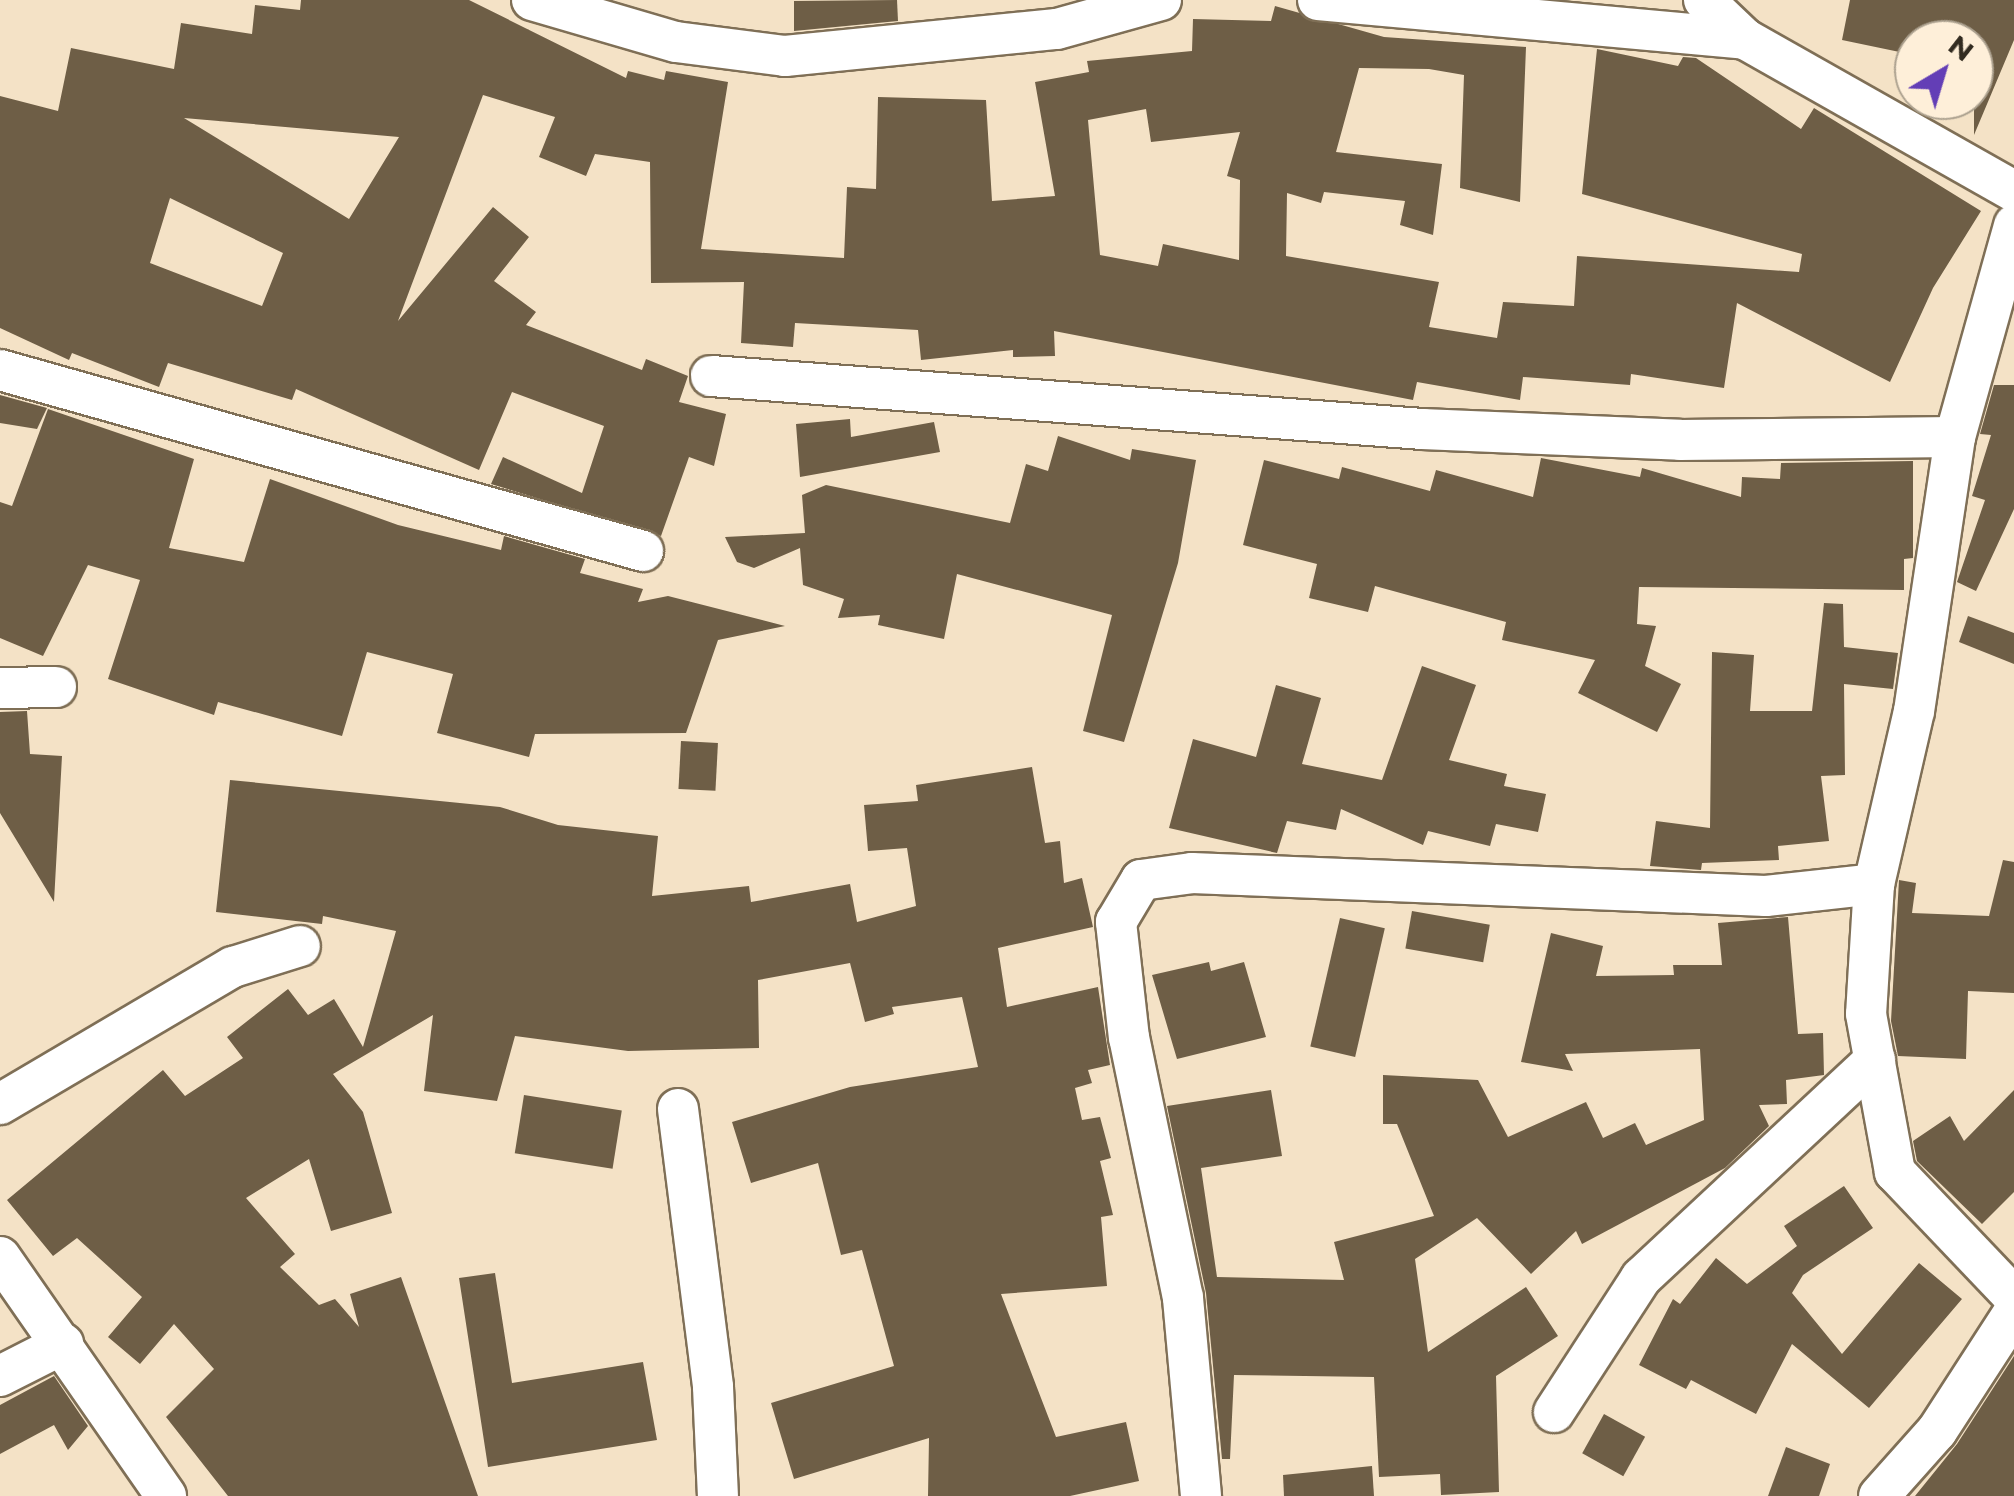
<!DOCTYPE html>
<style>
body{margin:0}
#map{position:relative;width:2014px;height:1496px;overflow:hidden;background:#f4e2c6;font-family:Montserrat,sans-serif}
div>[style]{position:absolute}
.building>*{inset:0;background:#6e5e46;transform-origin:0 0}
.roads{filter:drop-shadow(2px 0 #7f6f56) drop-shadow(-2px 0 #7f6f56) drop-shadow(0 2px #7f6f56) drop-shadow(0 -2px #7f6f56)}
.minor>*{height:40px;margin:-20px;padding:0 20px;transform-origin:20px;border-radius:20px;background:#fff}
span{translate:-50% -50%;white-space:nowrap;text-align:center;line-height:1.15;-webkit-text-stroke:10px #feefd9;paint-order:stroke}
.north{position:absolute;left:1894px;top:20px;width:100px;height:100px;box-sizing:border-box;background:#feefd9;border:2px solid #aca18f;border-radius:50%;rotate:38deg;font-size:28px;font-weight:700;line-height:40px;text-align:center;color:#322b20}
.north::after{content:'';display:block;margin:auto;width:35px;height:45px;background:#633eb6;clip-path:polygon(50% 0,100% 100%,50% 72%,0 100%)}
</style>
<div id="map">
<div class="building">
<i style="clip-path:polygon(evenodd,301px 0,469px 0,626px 78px,628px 71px,664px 80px,666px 71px,728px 82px,701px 249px,844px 258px,847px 187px,876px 189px,878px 97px,986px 100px,992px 201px,1055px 196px,1035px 82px,1089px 72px,1087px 61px,1192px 51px,1193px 19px,1271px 21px,1275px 6px,1384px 37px,1526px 47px,1520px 202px,1460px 188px,1464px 75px,1429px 69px,1359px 68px,1336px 152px,1442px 164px,1433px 235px,1400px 225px,1405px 201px,1324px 192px,1321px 203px,1287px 193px,1286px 256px,1439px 282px,1429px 327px,1497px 338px,1503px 302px,1574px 306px,1577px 256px,1799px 272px,1802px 254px,1582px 194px,1597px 49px,1678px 66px,1683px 57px,1696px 58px,1801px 129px,1814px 108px,1981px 211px,1933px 288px,1890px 382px,1737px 303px,1724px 388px,1631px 374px,1630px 385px,1523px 377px,1520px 400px,1417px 382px,1413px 400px,1054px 331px,1055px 356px,1013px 357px,1013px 350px,921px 360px,918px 330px,795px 323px,793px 347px,741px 343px,744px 282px,651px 283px,650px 162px,595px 154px,586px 176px,539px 157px,555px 117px,483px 95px,398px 321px,493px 207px,529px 237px,494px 281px,536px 312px,526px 325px,642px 370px,646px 359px,688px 376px,679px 402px,726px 414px,714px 466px,689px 457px,661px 536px,491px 484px,503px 457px,582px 493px,604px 426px,512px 392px,479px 470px,296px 389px,292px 400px,168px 363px,159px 387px,72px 353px,69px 360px,0 328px,0 96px,58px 111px,71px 48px,174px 69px,181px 23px,252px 34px,255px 5px,300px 10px,301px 0,1146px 109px,1151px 142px,1240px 132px,1227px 176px,1240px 180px,1239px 260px,1163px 244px,1158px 266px,1100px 255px,1088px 120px,1146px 109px,301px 0,184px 118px,399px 137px,349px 219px,184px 118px,301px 0,170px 198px,283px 253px,262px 306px,150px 263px,170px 198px)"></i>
<i style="clip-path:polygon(897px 0,898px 21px,794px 31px,794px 1px)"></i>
<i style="clip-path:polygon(1850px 0,2014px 0,2014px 40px,1974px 135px,1974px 40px,1914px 40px,1914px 55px,1842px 40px)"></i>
<i style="clip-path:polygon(1994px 385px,2014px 385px,2014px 509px,1976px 591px,1957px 582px,1985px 500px,1972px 496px,1991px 435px,1980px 434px)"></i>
<i style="clip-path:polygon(0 395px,47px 408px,37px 429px,0 423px)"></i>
<i style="clip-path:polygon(48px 409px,194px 459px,169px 548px,244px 562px,270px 479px,398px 525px,501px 550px,504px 536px,585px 559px,580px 573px,643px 589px,638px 602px,668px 596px,785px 626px,718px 640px,686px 733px,535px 734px,529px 757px,437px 733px,453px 674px,367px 652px,342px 736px,218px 702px,214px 715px,108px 679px,140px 580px,88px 565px,43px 656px,0 638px,0 502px,12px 506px)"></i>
<i style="clip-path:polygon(850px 419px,851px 437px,934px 422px,940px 452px,800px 477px,796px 424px)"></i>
<i style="clip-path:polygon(1058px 436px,1130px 460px,1132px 449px,1196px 460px,1178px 563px,1124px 742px,1083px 731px,1112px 615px,957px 574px,944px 639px,878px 625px,880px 615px,838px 618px,844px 599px,803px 585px,800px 548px,754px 568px,737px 562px,725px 537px,805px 533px,802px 495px,826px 485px,1010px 523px,1026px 464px,1048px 471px)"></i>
<i style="clip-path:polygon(1541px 458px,1640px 477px,1642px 468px,1741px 497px,1742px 477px,1780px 479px,1781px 463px,1913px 461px,1913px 558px,1904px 559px,1904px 590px,1639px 587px,1637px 624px,1656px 626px,1645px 666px,1681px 684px,1657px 732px,1578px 693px,1595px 660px,1502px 640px,1506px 622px,1375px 586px,1368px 612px,1309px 598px,1317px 564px,1243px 545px,1264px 460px,1339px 479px,1342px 467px,1430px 491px,1436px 470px,1533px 497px)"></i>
<i style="clip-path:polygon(1824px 603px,1843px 604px,1844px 647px,1898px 653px,1893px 689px,1844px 684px,1845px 775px,1821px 776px,1829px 841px,1778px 846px,1779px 860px,1702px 863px,1701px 870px,1650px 866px,1656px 821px,1710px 828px,1712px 652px,1754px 655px,1750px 711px,1812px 711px)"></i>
<i style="clip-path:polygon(1968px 616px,2014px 633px,2014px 664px,1959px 642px)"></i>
<i style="clip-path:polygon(1422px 666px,1476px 685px,1449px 760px,1507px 774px,1504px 786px,1546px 794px,1538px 832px,1496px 824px,1490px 846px,1428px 831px,1423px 845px,1341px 809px,1336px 830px,1287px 821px,1277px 853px,1169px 828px,1193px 739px,1256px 757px,1276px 685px,1321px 698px,1302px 764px,1382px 780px)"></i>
<i style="clip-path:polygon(27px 711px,30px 754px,62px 756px,54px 902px,0 813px,0 712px)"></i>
<i style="left:681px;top:741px;width:37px;height:48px;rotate:3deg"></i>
<i style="clip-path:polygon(1032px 767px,1045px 843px,1060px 841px,1064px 883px,1082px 878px,1093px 927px,998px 948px,1007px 1007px,1098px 987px,1110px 1065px,1088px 1070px,1092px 1083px,1075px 1088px,1082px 1120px,1100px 1117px,1111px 1158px,1100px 1161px,1113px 1215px,1101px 1217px,1107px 1286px,1001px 1294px,1056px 1437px,1126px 1422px,1139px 1481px,1070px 1496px,928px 1496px,929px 1438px,794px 1479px,771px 1403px,894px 1366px,862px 1250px,841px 1255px,818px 1163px,751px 1183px,732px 1122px,850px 1087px,978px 1067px,962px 997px,892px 1007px,894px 1014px,865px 1022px,850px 963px,758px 980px,759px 1048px,628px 1051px,515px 1036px,497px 1101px,424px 1091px,433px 1015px,333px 1074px,363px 1112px,392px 1213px,331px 1231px,309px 1159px,246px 1198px,295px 1254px,280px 1267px,319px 1305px,335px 1299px,359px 1327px,350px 1294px,401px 1277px,478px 1496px,228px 1496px,166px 1417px,214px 1369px,174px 1324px,140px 1364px,108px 1337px,142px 1297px,77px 1238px,53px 1256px,7px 1200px,163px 1070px,185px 1096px,243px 1058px,227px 1037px,288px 989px,308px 1015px,334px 999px,363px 1047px,396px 931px,323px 916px,322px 924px,216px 912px,230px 780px,500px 807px,558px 825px,658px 836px,652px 896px,749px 886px,751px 902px,850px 884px,857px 922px,916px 906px,907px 848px,868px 851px,864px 805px,918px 801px,916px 785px)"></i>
<i style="clip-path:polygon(2003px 860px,2014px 862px,2014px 993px,1968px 991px,1966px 1059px,1898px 1056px,1891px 1021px,1899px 880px,1916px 883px,1912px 913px,1989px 916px)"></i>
<i style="left:1412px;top:911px;width:79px;height:38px;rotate:10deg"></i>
<i style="clip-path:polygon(1788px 917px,1798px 1034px,1823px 1033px,1824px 1075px,1786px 1080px,1787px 1104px,1759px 1105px,1769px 1126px,1725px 1168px,1582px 1244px,1576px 1231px,1531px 1274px,1477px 1218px,1415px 1259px,1428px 1352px,1526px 1287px,1558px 1336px,1496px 1376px,1499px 1492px,1441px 1495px,1440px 1474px,1379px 1477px,1374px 1377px,1234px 1375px,1230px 1459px,1222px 1459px,1206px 1293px,1167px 1106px,1271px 1090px,1282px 1156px,1201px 1168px,1217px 1277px,1344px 1280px,1334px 1242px,1434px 1216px,1397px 1124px,1383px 1124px,1383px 1075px,1478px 1080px,1508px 1137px,1586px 1102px,1603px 1138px,1635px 1123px,1646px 1145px,1704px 1120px,1700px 1049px,1565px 1054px,1573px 1071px,1521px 1062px,1551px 933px,1603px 946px,1596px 976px,1674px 975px,1673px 965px,1722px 965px,1718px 923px)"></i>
<i style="left:1340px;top:918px;width:46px;height:132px;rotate:13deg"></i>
<i style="clip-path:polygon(1209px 962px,1211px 971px,1244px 962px,1266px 1037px,1177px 1059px,1152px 975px)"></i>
<i style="clip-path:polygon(2014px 1090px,2014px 1192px,1982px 1224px,1917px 1161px,1913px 1141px,1950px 1116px,1964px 1141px)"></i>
<i style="left:524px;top:1095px;width:99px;height:59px;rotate:9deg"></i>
<i style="clip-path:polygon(1844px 1186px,1873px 1228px,1803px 1275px,1792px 1293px,1842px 1354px,1919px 1263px,1962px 1299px,1869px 1408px,1792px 1344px,1756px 1414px,1691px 1380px,1686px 1389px,1639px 1365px,1673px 1299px,1680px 1304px,1716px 1258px,1747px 1284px,1797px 1246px,1784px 1226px)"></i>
<i style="clip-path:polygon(495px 1273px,512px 1383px,643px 1362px,657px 1440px,488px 1467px,459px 1278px)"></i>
<i style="clip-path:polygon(2014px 1356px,2014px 1496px,1915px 1496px,1957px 1444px)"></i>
<i style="clip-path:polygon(54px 1376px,88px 1426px,68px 1450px,54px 1425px,0 1454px,0 1405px)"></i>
<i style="left:1604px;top:1414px;width:47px;height:45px;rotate:29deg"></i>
<i style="clip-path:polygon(1786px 1447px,1830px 1464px,1819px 1496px,1768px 1496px)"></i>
<i style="clip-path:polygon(1372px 1466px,1374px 1496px,1284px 1496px,1283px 1475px)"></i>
</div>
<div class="roads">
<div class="minor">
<i style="left:532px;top:0;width:150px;rotate:16.3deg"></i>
<i style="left:676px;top:42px;width:110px;rotate:7.3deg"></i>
<i style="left:785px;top:56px;width:273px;rotate:-5.7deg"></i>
<i style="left:1057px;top:29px;width:108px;rotate:-15.6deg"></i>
<i style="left:1318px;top:0;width:429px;rotate:5.2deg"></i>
<i style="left:1704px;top:0;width:57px;rotate:43.6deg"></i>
<i style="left:1745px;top:39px;width:309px;rotate:29.5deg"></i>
<i style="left:0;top:370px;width:668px;rotate:15.72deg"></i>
<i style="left:711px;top:376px;width:713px;rotate:4.26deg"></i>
<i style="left:1422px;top:429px;width:258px;rotate:2.4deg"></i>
<i style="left:1680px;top:440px;width:275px;rotate:-0.6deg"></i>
<i style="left:1955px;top:437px;width:220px;rotate:-74.4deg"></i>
<i style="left:1955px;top:437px;width:277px;rotate:98.5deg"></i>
<i style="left:1914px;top:711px;width:178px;rotate:103deg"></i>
<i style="left:1874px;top:884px;width:130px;rotate:93.5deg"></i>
<i style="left:1866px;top:1014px;width:161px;rotate:79.6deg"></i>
<i style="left:1895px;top:1172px;width:173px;rotate:46.4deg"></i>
<i style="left:0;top:688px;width:56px;rotate:-1deg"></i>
<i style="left:0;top:1104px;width:270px;rotate:-30.5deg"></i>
<i style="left:233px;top:967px;width:70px;rotate:-17.4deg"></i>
<i style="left:678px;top:1109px;width:280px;rotate:82.8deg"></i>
<i style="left:713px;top:1387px;width:109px;rotate:87.4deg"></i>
<i style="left:0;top:1257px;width:291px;rotate:55.2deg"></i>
<i style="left:0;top:1376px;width:71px;rotate:-26.9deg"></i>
<i style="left:1554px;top:1412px;width:160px;rotate:-57deg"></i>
<i style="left:1641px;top:1278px;width:320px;rotate:-43deg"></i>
<i style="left:1201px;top:1496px;width:199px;rotate:-95.2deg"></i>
<i style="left:1183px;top:1298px;width:266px;rotate:-101.7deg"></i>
<i style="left:1129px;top:1038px;width:117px;rotate:-96.4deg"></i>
<i style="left:1116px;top:922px;width:49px;rotate:-59.2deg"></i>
<i style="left:1141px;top:880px;width:51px;rotate:-7.8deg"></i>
<i style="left:1192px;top:873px;width:574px;rotate:2.29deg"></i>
<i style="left:1766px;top:896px;width:109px;rotate:-6.3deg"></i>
<i style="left:1879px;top:1496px;width:87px;rotate:-48.3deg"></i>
<i style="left:1937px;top:1431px;width:142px;rotate:-57.1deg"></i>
</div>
</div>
<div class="north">N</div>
</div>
